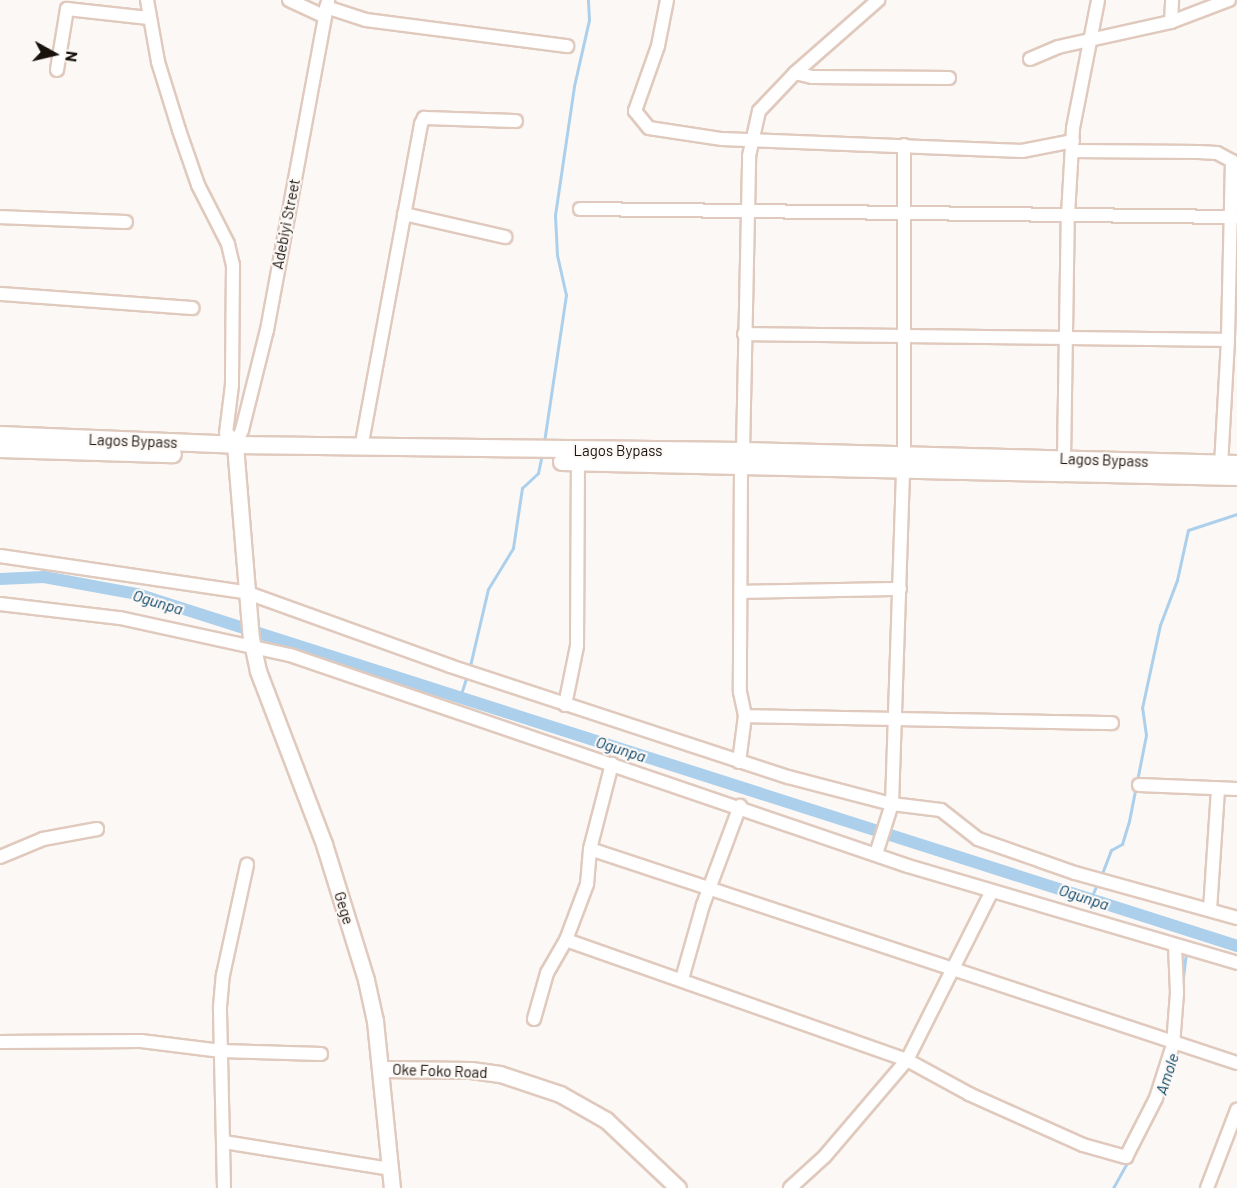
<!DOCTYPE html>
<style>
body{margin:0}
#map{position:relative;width:1237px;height:1188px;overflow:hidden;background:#fcf8f5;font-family:Barlow,sans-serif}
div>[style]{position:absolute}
.stream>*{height:3px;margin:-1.5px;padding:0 1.5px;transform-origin:1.5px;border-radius:1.5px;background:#acd0ec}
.canal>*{height:12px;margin:-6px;padding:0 6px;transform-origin:6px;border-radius:6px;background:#acd0ec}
.roads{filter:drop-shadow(2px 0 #e0c9bd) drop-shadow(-2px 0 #e0c9bd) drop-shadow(0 2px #e0c9bd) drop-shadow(0 -2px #e0c9bd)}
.minor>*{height:12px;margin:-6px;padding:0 6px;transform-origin:6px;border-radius:6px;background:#fff}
.tertiary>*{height:15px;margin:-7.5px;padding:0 7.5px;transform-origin:7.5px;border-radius:7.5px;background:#fff}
.secondary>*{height:16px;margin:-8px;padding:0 8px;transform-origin:8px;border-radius:8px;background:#fff}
span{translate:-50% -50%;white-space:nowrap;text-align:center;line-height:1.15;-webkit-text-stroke:4.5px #fcf8f5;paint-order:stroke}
.street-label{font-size:15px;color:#18110c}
.water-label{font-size:16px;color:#024165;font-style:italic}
.north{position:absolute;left:24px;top:24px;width:60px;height:60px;-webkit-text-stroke:4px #fcf8f5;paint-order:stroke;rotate:98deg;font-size:16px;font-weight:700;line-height:24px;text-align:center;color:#18110c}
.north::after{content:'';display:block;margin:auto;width:21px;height:27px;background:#18110c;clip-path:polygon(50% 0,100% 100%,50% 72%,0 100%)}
</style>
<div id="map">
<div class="stream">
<i style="left:544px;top:442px;width:149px;rotate:-81.5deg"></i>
<i style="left:566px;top:295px;width:41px;rotate:-102.7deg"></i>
<i style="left:557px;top:255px;width:40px;rotate:-92.9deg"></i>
<i style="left:555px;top:215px;width:130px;rotate:-81.6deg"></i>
<i style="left:574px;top:86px;width:68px;rotate:-77.2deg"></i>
<i style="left:589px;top:20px;width:20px;rotate:-93deg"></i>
<i style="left:469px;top:670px;width:83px;rotate:-76.8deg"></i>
<i style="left:488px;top:589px;width:48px;rotate:-58.6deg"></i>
<i style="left:513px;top:548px;width:61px;rotate:-81.5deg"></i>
<i style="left:522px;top:488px;width:22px;rotate:-43deg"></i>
<i style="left:538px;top:473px;width:19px;rotate:-78deg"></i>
<i style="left:460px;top:697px;width:22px;rotate:-72deg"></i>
<i style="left:1101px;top:876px;width:28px;rotate:-69deg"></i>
<i style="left:1111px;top:850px;width:13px;rotate:-29deg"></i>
<i style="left:1122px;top:844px;width:24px;rotate:-73deg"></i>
<i style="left:1129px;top:821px;width:88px;rotate:-78.8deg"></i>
<i style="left:1146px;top:735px;width:27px;rotate:-98deg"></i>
<i style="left:1142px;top:708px;width:85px;rotate:-77.8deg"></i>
<i style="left:1160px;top:625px;width:48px;rotate:-69.3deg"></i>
<i style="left:1177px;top:580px;width:51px;rotate:-77.6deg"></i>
<i style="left:1188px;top:530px;width:52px;rotate:-18.1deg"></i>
<i style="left:1090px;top:900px;width:20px;rotate:-66deg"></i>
<i style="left:1182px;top:985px;width:32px;rotate:-83deg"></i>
<i style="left:1113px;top:1188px;width:31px;rotate:-61deg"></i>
</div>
<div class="canal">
<i style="left:0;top:579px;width:44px;rotate:-2.6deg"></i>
<i style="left:44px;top:577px;width:95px;rotate:10.4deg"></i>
<i style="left:137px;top:594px;width:1155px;rotate:17.74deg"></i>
</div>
<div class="roads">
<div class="minor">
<i style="left:147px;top:0;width:63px;rotate:79.9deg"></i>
<i style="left:158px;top:62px;width:71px;rotate:72.8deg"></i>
<i style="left:179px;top:130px;width:58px;rotate:70.9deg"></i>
<i style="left:198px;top:185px;width:66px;rotate:63deg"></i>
<i style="left:228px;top:244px;width:22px;rotate:77deg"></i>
<i style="left:233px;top:265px;width:120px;rotate:90.5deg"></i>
<i style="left:232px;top:385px;width:48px;rotate:97.1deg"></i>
<i style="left:226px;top:433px;width:13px;rotate:39deg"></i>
<i style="left:289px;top:0;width:38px;rotate:25deg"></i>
<i style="left:667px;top:0;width:47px;rotate:101.1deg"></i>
<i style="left:658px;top:46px;width:69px;rotate:109.5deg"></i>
<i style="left:635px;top:111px;width:22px;rotate:51deg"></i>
<i style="left:649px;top:128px;width:74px;rotate:8.6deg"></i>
<i style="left:722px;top:139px;width:300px;rotate:2.3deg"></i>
<i style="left:1022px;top:151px;width:52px;rotate:-11.1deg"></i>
<i style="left:326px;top:7px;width:42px;rotate:18deg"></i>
<i style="left:366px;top:20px;width:203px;rotate:7.4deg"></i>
<i style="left:1171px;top:22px;width:22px;rotate:-87deg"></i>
<i style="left:1030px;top:59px;width:30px;rotate:-23deg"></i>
<i style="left:1058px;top:47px;width:116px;rotate:-12.5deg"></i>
<i style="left:1171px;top:22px;width:62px;rotate:-20.8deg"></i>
<i style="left:57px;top:70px;width:62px;rotate:-80.7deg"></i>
<i style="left:67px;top:9px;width:82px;rotate:6.3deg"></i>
<i style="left:795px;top:73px;width:17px;rotate:13deg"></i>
<i style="left:812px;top:77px;width:137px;rotate:0.4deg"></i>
<i style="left:1072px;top:151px;width:127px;rotate:0.5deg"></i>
<i style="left:1199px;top:152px;width:18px;rotate:3deg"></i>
<i style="left:1217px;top:153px;width:17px;rotate:28deg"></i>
<i style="left:1232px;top:161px;width:179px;rotate:91.3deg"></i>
<i style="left:1228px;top:340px;width:124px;rotate:93.2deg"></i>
<i style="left:580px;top:209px;width:657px;rotate:0.7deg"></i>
<i style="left:404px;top:214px;width:104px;rotate:12.8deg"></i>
<i style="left:0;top:217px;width:126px;rotate:2.3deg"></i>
<i style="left:0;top:294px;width:193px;rotate:4.2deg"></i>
<i style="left:744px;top:334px;width:484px;rotate:0.7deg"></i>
<i style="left:235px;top:445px;width:17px;rotate:-65deg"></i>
<i style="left:242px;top:430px;width:103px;rotate:-76deg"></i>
<i style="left:267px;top:330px;width:336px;rotate:-79.5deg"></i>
<i style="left:361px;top:448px;width:330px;rotate:-79.5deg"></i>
<i style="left:421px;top:124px;width:7px;rotate:-63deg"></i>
<i style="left:424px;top:118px;width:92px;rotate:1.9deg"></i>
<i style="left:743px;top:451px;width:295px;rotate:-88.8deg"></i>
<i style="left:749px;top:156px;width:46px;rotate:-77.5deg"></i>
<i style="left:759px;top:111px;width:52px;rotate:-46.5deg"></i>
<i style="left:795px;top:73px;width:111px;rotate:-41.3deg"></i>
<i style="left:904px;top:455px;width:310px;rotate:-90deg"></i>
<i style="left:1064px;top:459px;width:244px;rotate:-89.1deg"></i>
<i style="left:1068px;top:215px;width:87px;rotate:-86.7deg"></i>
<i style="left:1073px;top:128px;width:130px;rotate:-78.9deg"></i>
<i style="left:741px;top:466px;width:226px;rotate:90.3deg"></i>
<i style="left:740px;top:692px;width:25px;rotate:78deg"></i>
<i style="left:745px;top:716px;width:367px;rotate:1.1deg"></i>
<i style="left:0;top:556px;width:248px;rotate:8.4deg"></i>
<i style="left:245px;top:592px;width:218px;rotate:19.8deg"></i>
<i style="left:450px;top:666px;width:356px;rotate:18.2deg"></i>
<i style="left:788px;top:777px;width:107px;rotate:14.6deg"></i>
<i style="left:892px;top:804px;width:49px;rotate:7deg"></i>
<i style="left:941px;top:810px;width:47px;rotate:38.1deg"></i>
<i style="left:978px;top:839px;width:103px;rotate:19.3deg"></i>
<i style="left:1075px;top:873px;width:168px;rotate:15.5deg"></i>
<i style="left:741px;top:592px;width:159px;rotate:-1.1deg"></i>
<i style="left:0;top:604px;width:121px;rotate:6.7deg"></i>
<i style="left:120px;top:618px;width:174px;rotate:12.3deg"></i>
<i style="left:290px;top:655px;width:653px;rotate:18.85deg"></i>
<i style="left:908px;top:866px;width:343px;rotate:16.4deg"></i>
<i style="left:565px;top:705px;width:60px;rotate:-78.5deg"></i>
<i style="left:577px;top:646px;width:184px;rotate:-89.7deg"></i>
<i style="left:739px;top:762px;width:46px;rotate:-82.6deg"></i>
<i style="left:1139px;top:785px;width:98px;rotate:2.3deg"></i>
<i style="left:590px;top:849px;width:681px;rotate:18.3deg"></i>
<i style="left:876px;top:854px;width:52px;rotate:-72.3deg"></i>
<i style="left:892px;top:804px;width:335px;rotate:-88.1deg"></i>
<i style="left:0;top:857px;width:47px;rotate:-22.7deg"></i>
<i style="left:43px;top:839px;width:55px;rotate:-10.5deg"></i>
<i style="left:1210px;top:910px;width:122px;rotate:-86.2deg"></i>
<i style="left:566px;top:940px;width:361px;rotate:19.4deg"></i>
<i style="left:907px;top:1060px;width:71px;rotate:28.7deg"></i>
<i style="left:969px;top:1094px;width:125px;rotate:24.1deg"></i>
<i style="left:1083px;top:1145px;width:45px;rotate:15.6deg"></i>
<i style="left:1126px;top:1157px;width:66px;rotate:-63deg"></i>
<i style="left:1156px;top:1098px;width:56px;rotate:-72.2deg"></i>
<i style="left:1173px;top:1045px;width:52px;rotate:-85.6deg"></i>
<i style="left:1177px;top:993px;width:47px;rotate:-92.4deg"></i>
<i style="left:682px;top:979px;width:77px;rotate:-74.2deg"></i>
<i style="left:703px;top:905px;width:106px;rotate:-69.5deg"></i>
<i style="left:534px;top:1019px;width:48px;rotate:-74.2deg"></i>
<i style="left:547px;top:973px;width:38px;rotate:-60deg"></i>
<i style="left:566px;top:940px;width:60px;rotate:-69.4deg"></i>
<i style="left:587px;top:884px;width:35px;rotate:-85deg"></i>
<i style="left:590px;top:849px;width:88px;rotate:-75.5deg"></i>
<i style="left:0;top:1042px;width:141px;rotate:-0.4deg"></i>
<i style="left:141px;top:1041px;width:81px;rotate:7.1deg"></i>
<i style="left:221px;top:1051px;width:100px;rotate:1.7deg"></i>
<i style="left:224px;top:1142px;width:168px;rotate:9.2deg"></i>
<i style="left:224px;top:1188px;width:181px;rotate:-91.3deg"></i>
<i style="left:220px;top:1007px;width:32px;rotate:-85deg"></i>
<i style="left:223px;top:975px;width:113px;rotate:-77.7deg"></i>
<i style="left:790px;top:1188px;width:47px;rotate:-42.4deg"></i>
<i style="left:825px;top:1156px;width:126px;rotate:-49.5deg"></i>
<i style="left:907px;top:1060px;width:189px;rotate:-63.3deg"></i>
<i style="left:1207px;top:1188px;width:84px;rotate:-69deg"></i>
</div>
<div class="tertiary">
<i style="left:235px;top:445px;width:194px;rotate:85.3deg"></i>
<i style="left:251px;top:638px;width:34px;rotate:78deg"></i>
<i style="left:258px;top:671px;width:185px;rotate:69.1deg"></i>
<i style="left:324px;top:844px;width:142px;rotate:72.8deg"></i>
<i style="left:366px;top:980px;width:42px;rotate:77.6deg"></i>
<i style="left:375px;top:1021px;width:168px;rotate:84.2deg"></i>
<i style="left:381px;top:1069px;width:90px;rotate:0.6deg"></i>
<i style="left:471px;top:1070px;width:29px;rotate:8deg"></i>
<i style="left:500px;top:1074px;width:63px;rotate:18.4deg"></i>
<i style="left:560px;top:1094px;width:53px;rotate:29.5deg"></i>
<i style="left:606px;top:1120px;width:99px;rotate:43.4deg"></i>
</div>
<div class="secondary">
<i style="left:0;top:435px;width:235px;rotate:2.4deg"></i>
<i style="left:235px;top:445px;width:508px;rotate:0.68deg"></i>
<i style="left:743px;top:451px;width:494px;rotate:1.5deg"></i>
<i style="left:0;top:449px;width:173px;rotate:1.7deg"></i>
<i style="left:562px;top:462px;width:675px;rotate:1.27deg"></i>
</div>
</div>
<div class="street-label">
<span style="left:286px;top:224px;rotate:-79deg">Adebiyi Street</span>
<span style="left:133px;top:441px;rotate:2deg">Lagos Bypass</span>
<span style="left:618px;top:451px">Lagos Bypass</span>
<span style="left:1104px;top:460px;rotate:2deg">Lagos Bypass</span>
<span style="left:344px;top:908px;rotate:73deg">Gege</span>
<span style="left:440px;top:1071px;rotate:2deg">Oke Foko Road</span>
</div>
<div class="water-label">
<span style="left:158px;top:602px;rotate:17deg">Ogunpa</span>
<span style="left:621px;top:749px;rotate:18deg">Ogunpa</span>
<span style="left:1084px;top:897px;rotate:18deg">Ogunpa</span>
<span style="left:1167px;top:1074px;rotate:-72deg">Amole</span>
</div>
<div class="north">N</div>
</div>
